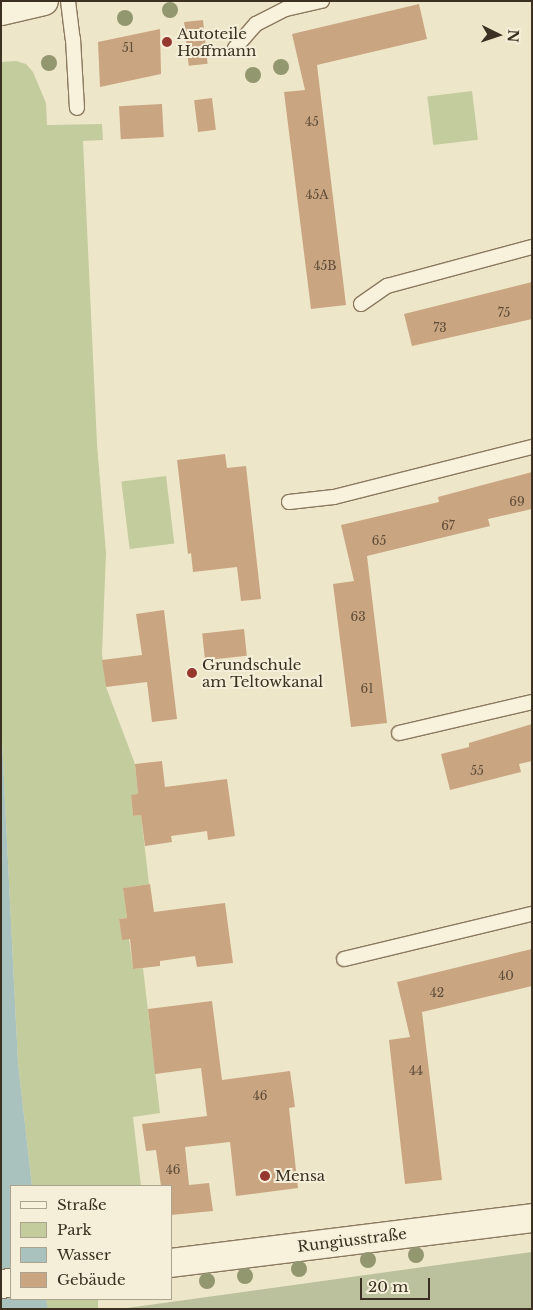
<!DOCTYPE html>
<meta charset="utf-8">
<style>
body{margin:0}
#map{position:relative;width:533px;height:1310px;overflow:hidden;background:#eee6c9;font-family:"Libre Baskerville",serif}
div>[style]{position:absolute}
.green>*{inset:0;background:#c3cc9d;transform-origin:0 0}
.cemetery>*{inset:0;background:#bac19c}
.water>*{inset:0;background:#aac2bd}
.building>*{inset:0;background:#caa581;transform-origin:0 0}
.roads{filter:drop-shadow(1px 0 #8a795e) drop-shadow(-1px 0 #8a795e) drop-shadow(0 1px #8a795e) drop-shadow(0 -1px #8a795e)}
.lane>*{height:14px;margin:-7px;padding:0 7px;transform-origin:7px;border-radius:7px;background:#f8f2dd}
.street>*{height:28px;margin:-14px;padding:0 14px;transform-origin:14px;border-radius:14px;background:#f8f2dd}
.secondary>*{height:28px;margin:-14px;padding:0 14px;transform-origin:14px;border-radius:14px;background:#f8f2dd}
.trees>*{width:16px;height:16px;margin:-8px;border-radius:50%;background:#929770}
.dots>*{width:14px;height:14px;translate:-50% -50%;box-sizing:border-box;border:2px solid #f5efd9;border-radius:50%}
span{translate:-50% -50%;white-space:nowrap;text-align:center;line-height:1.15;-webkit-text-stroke:4px #f5efd9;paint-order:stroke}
.number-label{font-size:12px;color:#5f4d39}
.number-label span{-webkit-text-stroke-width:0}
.poi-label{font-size:15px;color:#3b3021}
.left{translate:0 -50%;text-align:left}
.street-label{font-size:15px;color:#3b3021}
.frame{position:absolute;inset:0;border:2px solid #3b3021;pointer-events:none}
.legend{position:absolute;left:10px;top:1185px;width:162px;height:115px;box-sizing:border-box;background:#f5efd9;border:1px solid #aba38f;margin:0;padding:6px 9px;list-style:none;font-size:15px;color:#3b3021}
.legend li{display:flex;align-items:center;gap:10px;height:25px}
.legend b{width:25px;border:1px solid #aba38f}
.north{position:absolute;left:473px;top:10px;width:50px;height:50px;-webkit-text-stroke:4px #f5efd9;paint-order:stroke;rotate:94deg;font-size:14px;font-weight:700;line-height:20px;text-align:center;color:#3b3021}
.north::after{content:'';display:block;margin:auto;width:18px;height:22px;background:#3b3021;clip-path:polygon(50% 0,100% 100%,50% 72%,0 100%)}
.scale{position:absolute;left:360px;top:1278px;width:70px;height:22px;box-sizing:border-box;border:2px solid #3b3021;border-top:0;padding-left:6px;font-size:15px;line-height:18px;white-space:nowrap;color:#3b3021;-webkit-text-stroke:4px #f5efd9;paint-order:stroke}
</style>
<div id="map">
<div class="green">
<i style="clip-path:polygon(16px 61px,26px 64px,33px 72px,46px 103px,47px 125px,102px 124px,103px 140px,83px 141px,97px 444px,106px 553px,102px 654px,106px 687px,135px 764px,138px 794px,131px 796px,133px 816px,141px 815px,149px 884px,123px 888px,127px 918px,119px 919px,122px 939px,129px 939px,133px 969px,143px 968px,160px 1113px,133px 1117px,141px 1186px,32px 1186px,18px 1063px,1px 720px,1px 62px)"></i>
<i style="left:472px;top:91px;width:49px;height:45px;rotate:83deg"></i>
<i style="left:166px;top:476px;width:68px;height:45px;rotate:83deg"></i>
<i style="left:46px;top:1299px;width:52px;height:10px"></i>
</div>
<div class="cemetery">
<i style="clip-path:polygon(532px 1252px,532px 1309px,120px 1309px)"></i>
</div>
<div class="water">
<i style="clip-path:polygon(1px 720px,18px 1063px,32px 1186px,11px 1186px,11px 1299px,46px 1299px,48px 1309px,1px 1309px)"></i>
</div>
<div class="building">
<i style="clip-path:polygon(419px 4px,427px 39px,317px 65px,346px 305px,311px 309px,284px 92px,305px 90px,292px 34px)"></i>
<i style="left:203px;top:20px;width:44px;height:19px;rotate:84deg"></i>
<i style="clip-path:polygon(160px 29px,161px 74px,100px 87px,98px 42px)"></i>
<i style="left:212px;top:98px;width:32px;height:18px;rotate:83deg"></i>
<i style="left:162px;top:104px;width:33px;height:43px;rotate:87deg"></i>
<i style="clip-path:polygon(532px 282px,532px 319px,412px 346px,404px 314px)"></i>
<i style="clip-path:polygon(225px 454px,227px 468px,246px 466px,261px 599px,241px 601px,237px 567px,193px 572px,191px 553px,188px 554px,177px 460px)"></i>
<i style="clip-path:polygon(532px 472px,532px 509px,488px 519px,490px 526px,367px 556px,387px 723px,351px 727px,333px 584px,354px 581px,341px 525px,439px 502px,438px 497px)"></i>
<i style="clip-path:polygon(164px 610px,177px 719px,152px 722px,147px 682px,106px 687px,102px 660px,142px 655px,136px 614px)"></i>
<i style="left:244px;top:629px;width:27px;height:42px;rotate:84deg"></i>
<i style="clip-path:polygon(532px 724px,532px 761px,519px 764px,521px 772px,450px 790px,441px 754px,469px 747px,469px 743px)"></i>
<i style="clip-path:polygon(162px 761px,165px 787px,227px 779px,235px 836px,208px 840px,207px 831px,171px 836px,172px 842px,145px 846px,141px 815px,133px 816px,131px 795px,138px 794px,135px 764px)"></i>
<i style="clip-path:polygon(150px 884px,154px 912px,225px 903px,233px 963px,197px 967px,195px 956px,160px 961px,160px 966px,133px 969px,130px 939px,122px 940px,119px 919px,127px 918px,123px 888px)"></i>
<i style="clip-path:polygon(532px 949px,532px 986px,422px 1012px,442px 1180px,405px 1184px,389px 1040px,410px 1037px,397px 982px)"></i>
<i style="clip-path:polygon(212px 1001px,222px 1080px,290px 1071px,295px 1107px,289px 1108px,298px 1188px,236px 1196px,230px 1142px,185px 1147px,189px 1185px,209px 1183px,213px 1211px,171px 1215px,171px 1186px,161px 1186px,156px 1150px,146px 1151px,142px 1124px,207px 1116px,201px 1068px,155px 1074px,148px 1009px)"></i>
</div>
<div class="roads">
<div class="lane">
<i style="left:68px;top:1px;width:38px;rotate:83deg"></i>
<i style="left:73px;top:39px;width:69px;rotate:86.7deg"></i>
<i style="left:235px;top:48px;width:32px;rotate:-49deg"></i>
<i style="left:256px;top:24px;width:34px;rotate:-27deg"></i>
<i style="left:286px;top:9px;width:37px;rotate:-13deg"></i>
<i style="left:361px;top:304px;width:32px;rotate:-35deg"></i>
<i style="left:387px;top:286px;width:150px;rotate:-15.1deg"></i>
<i style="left:289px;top:502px;width:45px;rotate:-6.3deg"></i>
<i style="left:334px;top:497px;width:204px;rotate:-14.2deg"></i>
<i style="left:399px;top:733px;width:137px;rotate:-13.1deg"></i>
<i style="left:344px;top:959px;width:193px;rotate:-13.5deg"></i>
</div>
<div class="street">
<i style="left:171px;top:1263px;width:364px;rotate:-7.1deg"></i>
<i style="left:1px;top:1284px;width:10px;rotate:-6deg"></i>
</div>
<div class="secondary">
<i style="left:1px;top:11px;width:44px;rotate:-13.1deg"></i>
</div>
</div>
<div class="trees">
<i style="left:170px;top:10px"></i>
<i style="left:125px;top:18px"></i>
<i style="left:49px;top:63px"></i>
<i style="left:281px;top:67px"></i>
<i style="left:253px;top:75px"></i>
<i style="left:416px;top:1255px"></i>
<i style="left:368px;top:1260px"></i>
<i style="left:299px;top:1269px"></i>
<i style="left:245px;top:1276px"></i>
<i style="left:207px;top:1281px"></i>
</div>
<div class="dots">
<i style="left:167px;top:42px;background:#973830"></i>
<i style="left:192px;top:673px;background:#973830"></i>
<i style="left:265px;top:1176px;background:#973830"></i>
</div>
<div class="number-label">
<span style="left:128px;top:48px">51</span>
<span style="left:312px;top:122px">45</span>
<span style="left:317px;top:195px">45A</span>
<span style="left:325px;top:266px">45B</span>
<span style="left:504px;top:313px">75</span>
<span style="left:440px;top:328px">73</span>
<span style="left:517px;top:502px">69</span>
<span style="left:448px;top:526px">67</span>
<span style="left:379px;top:541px">65</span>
<span style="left:358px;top:617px">63</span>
<span style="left:367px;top:689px">61</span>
<span style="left:477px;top:771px">55</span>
<span style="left:506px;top:976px">40</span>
<span style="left:437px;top:993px">42</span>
<span style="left:416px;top:1071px">44</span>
<span style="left:260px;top:1096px">46</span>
<span style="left:173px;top:1170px">46</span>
</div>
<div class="poi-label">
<span class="left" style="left:177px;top:42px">Autoteile<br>Hoffmann</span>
<span class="left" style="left:202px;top:673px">Grundschule<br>am Teltowkanal</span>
<span class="left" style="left:275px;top:1176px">Mensa</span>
</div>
<div class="street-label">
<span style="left:352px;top:1240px;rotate:-7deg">Rungiusstraße</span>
</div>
<div class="frame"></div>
<ul class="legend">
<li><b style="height:6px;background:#f8f2dd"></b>Straße</li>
<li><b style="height:14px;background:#c3cc9d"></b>Park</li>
<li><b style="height:14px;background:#aac2bd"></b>Wasser</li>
<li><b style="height:14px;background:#caa581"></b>Gebäude</li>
</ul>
<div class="north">N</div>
<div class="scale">20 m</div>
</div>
